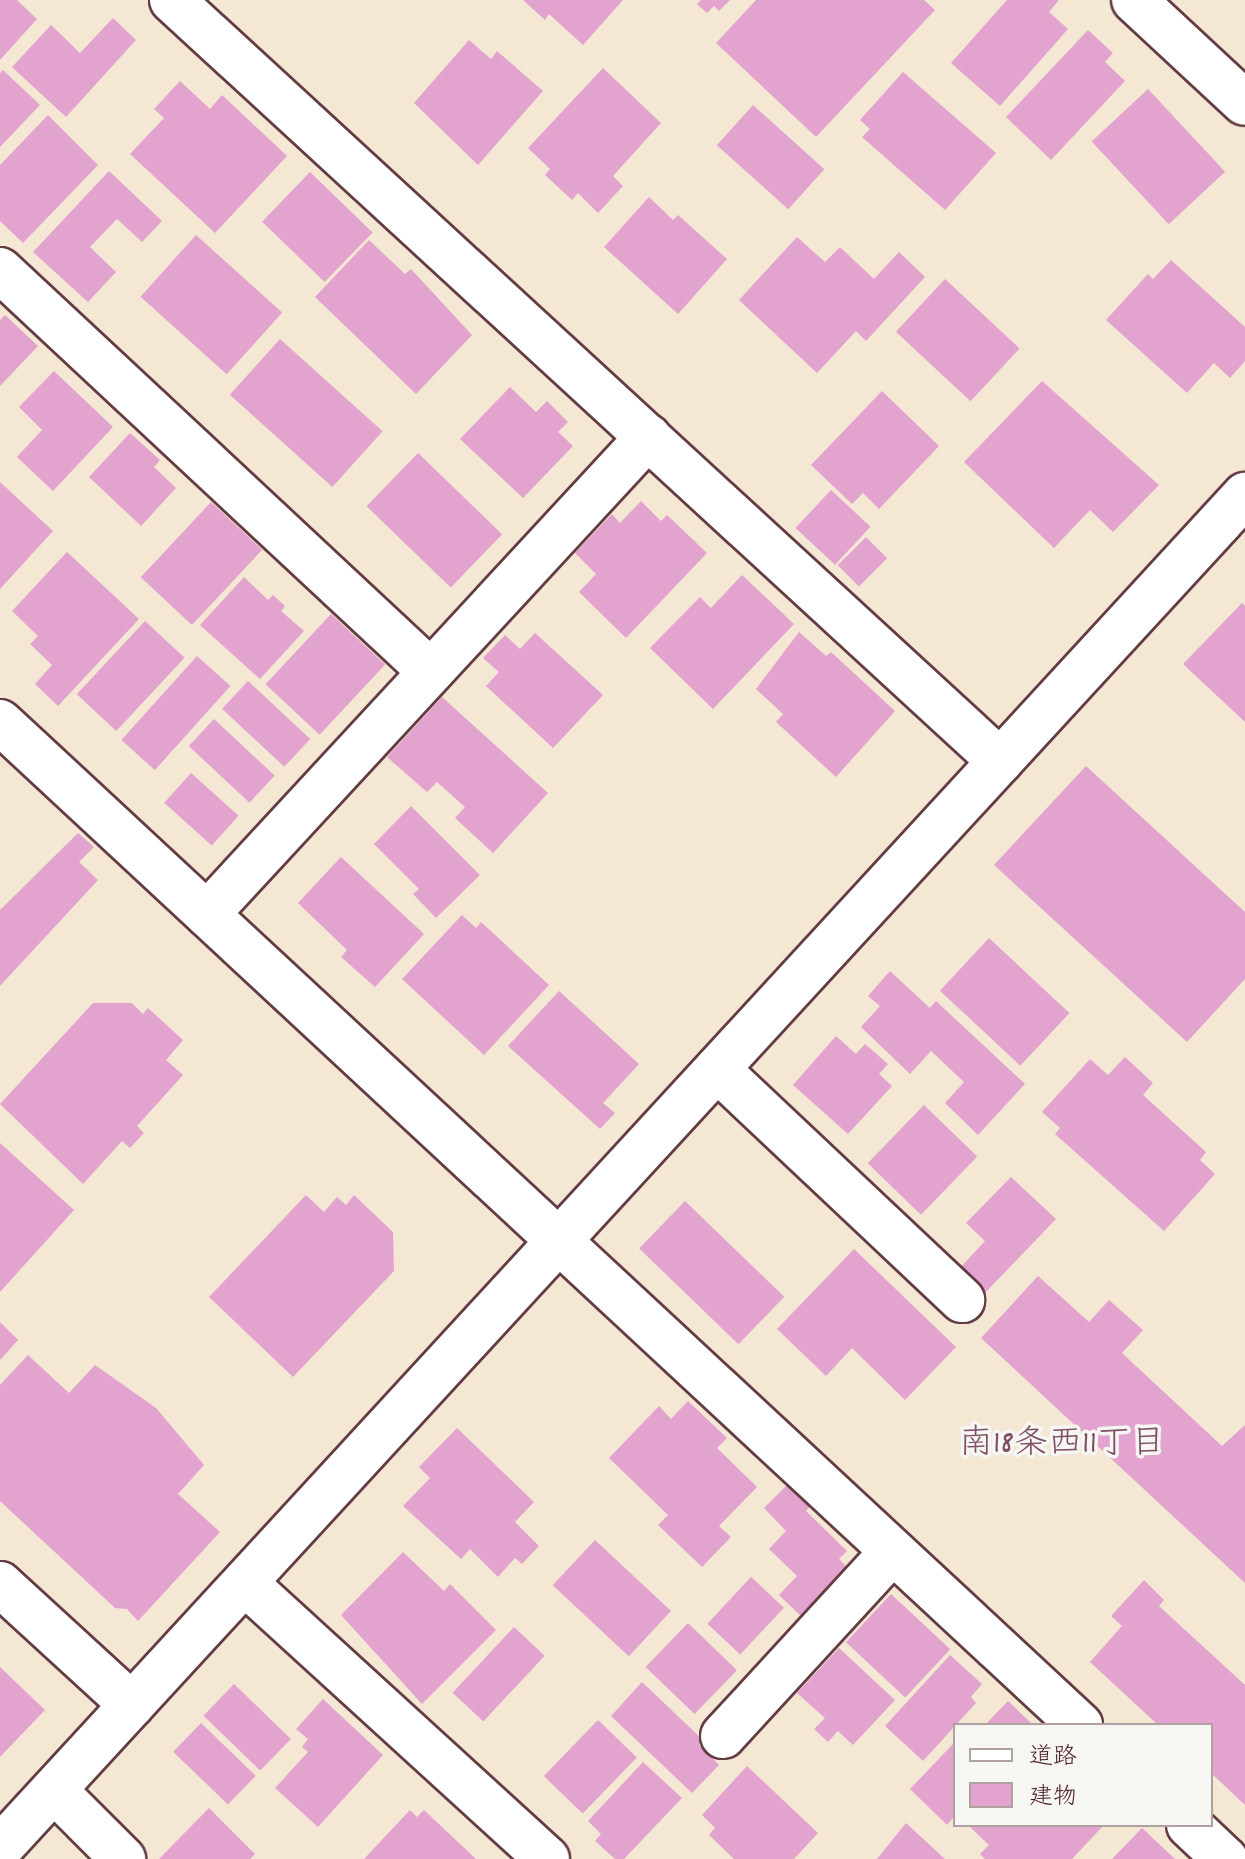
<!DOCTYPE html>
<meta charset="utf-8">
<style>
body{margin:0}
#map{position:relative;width:1245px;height:1859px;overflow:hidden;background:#f4e7d4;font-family:Dekko,"Klee One",sans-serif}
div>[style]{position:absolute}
.building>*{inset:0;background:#e2a3ce;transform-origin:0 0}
.roads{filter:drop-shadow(2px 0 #643d44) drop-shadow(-2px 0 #643d44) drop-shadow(0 2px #643d44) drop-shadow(0 -2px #643d44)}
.minor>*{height:44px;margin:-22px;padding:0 22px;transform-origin:22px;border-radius:22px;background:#fff}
span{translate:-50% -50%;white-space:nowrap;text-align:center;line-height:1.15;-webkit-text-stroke:7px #f6f6f2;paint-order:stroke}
.neighbourhood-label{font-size:34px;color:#7f4d64}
.legend{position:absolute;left:953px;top:1723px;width:260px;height:104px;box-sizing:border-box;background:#f6f6f2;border:2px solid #b1a0a2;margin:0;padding:10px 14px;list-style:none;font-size:24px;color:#4a1f2b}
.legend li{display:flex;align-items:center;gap:16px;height:40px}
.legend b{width:40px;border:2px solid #b1a0a2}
</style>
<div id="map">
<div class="building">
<i style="clip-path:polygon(0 0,17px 0,37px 19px,0 60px)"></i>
<i style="clip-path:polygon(523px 0,623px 0,583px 45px,549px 14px,545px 20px)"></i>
<i style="clip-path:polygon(701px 0,730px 0,719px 11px,714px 6px,707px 13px,697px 4px)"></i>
<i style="clip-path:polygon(756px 0,924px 0,935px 10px,816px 137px,716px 43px)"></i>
<i style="clip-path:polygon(1007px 0,1059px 0,1049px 12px,1068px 29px,1000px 106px,951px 63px)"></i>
<i style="clip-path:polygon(113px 18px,136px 40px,66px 117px,12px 67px,51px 25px,80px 53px)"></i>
<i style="clip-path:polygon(1088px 30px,1113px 53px,1105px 62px,1125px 81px,1051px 160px,1006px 117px)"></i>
<i style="clip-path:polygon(469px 40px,491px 59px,497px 51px,543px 91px,478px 165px,414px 103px)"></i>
<i style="clip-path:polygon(603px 68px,661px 123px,613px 176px,623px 186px,598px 213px,578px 193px,572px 200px,545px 175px,550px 169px,528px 148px)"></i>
<i style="clip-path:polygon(3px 70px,40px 105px,0 147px,0 73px)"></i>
<i style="clip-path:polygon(903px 72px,996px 153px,945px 210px,862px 137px,870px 129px,860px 120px)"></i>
<i style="clip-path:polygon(180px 81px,210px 109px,222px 95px,287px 156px,215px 233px,130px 154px,164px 118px,154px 109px)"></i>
<i style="left:1148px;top:89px;width:113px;height:77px;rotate:47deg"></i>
<i style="left:753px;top:105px;width:96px;height:54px;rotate:42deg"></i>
<i style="clip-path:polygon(48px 115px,98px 165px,23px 243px,0 221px,0 165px)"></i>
<i style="clip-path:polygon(109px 171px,162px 221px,142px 242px,117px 219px,90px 247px,116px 272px,88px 302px,33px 252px)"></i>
<i style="left:310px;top:172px;width:87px;height:69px;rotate:44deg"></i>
<i style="clip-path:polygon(649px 197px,673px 220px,678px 215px,727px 259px,678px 314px,604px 247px)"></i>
<i style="left:196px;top:235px;width:116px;height:83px;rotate:42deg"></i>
<i style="clip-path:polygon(797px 237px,825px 262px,840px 247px,874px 279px,899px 252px,925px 277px,866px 341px,856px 331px,817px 373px,739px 300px)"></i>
<i style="clip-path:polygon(369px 240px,405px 274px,411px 269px,472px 335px,416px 394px,315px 297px)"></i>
<i style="clip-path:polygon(1171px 260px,1245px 327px,1245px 361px,1230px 378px,1214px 363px,1187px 393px,1106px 320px,1148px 274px,1153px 279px)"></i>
<i style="left:945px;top:279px;width:102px;height:72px;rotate:43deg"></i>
<i style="clip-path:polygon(5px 315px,38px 346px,0 386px,0 320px)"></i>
<i style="left:280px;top:339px;width:138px;height:75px;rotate:42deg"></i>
<i style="clip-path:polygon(54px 371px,113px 427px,53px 491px,17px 457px,42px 430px,19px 407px)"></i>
<i style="clip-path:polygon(1042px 381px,1159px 485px,1113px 532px,1090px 510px,1054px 548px,964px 462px)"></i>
<i style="clip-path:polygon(510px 387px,536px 412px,547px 401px,568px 422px,558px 432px,573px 446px,523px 498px,460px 439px)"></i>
<i style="clip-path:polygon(882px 391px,939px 446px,879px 509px,863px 493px,852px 504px,811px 465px)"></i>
<i style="clip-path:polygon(130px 433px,160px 460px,154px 467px,176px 488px,141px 526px,89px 477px)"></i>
<i style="left:418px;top:453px;width:117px;height:74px;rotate:44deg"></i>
<i style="clip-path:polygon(0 482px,53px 531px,0 589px)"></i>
<i style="left:831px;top:490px;width:54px;height:52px;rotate:43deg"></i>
<i style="clip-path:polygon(641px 501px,661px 521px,667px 515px,707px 553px,626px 638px,579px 592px,596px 574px,575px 553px,612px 514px,620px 523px)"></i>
<i style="left:211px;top:502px;width:70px;height:103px;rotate:43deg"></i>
<i style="left:866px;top:537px;width:30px;height:40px;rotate:45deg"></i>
<i style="clip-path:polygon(67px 552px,139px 619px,58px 706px,35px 684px,52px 665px,30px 644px,38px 636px,12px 611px)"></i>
<i style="clip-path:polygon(742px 575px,794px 624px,713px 709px,650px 648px,700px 597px,711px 608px)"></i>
<i style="clip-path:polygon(244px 577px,268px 600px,273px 595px,285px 606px,281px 611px,304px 631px,260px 679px,200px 625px)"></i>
<i style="clip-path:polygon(1242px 603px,1245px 606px,1245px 722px,1183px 664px)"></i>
<i style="left:331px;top:614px;width:74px;height:96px;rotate:43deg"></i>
<i style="left:145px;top:621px;width:54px;height:100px;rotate:43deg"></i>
<i style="clip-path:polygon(799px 632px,826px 656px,831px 652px,895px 711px,836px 777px,776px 722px,783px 714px,756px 689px)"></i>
<i style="clip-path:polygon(535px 633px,603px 695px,553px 748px,486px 686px,499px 672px,483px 658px,505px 635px,520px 649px)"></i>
<i style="left:197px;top:656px;width:45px;height:113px;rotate:42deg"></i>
<i style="left:248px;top:681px;width:85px;height:38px;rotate:43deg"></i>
<i style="clip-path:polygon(442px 697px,548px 793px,493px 853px,455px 818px,465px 807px,437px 782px,427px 792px,387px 757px)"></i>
<i style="left:214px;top:719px;width:83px;height:37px;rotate:43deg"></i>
<i style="clip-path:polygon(1086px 766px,1245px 912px,1245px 979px,1187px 1042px,994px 865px)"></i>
<i style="left:191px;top:773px;width:64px;height:40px;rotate:42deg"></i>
<i style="clip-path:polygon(411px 806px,480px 875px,436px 918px,413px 894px,419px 889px,374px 844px)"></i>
<i style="clip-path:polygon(78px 833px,94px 847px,79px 862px,98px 880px,0 986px,0 910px)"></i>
<i style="clip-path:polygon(341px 857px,424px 934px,375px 987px,341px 957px,347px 950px,298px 903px)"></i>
<i style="clip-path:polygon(462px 915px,476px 928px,481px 922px,549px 985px,484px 1055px,402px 979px)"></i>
<i style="left:989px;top:938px;width:110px;height:72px;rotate:43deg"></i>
<i style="clip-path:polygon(890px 971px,930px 1008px,936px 1001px,1025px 1084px,978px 1135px,945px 1103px,964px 1082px,931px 1051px,910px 1074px,861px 1027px,880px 1006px,868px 996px)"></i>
<i style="clip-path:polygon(559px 991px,639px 1064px,603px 1103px,615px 1113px,600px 1129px,508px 1046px)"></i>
<i style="clip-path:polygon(93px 1003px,132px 1003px,143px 1014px,148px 1008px,183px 1040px,166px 1060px,183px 1075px,137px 1126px,144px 1133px,130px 1148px,122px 1141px,83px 1184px,0 1104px)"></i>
<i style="clip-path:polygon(836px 1036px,856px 1054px,865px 1044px,888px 1064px,879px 1074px,892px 1086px,848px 1134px,793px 1085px)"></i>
<i style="clip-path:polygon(1125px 1057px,1153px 1083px,1143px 1095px,1206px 1152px,1200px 1160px,1215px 1174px,1164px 1231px,1055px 1134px,1060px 1128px,1042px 1112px,1090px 1059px,1108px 1075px)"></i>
<i style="left:924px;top:1105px;width:74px;height:81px;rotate:44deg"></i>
<i style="clip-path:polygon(0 1143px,74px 1210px,0 1292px)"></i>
<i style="clip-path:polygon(1011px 1177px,1056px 1219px,984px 1294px,959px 1269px,985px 1241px,966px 1223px)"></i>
<i style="clip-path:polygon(306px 1195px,324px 1212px,337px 1197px,346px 1205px,354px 1195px,393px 1232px,394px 1271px,293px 1377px,209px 1297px)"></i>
<i style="left:685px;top:1201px;width:138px;height:66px;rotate:44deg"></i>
<i style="clip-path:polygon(854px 1249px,956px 1347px,905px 1400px,852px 1348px,826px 1376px,777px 1329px)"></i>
<i style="clip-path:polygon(1038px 1276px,1089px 1322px,1109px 1300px,1143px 1330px,1122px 1353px,1222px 1446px,1245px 1425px,1245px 1583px,981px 1338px)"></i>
<i style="clip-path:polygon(0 1322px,18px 1340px,0 1360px)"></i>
<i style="clip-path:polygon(28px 1355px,69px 1393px,95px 1365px,156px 1408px,204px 1465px,178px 1494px,220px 1532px,138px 1621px,127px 1609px,115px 1608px,0 1501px,0 1385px)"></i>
<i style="clip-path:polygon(688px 1401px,727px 1438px,717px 1448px,757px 1487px,719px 1526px,731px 1537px,702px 1567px,658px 1525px,668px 1515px,609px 1458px,659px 1406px,671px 1419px)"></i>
<i style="clip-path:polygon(457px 1428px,534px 1502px,515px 1522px,539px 1546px,522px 1564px,515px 1558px,498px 1577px,470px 1549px,461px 1559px,403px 1506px,430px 1478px,419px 1467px)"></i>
<i style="clip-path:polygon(789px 1483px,811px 1505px,806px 1511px,847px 1551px,839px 1559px,849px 1569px,802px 1617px,779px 1595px,797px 1576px,769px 1549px,786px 1531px,764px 1508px)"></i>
<i style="left:595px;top:1540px;width:104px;height:62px;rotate:43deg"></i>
<i style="clip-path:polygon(403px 1552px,444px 1591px,450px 1584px,496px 1630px,422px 1704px,341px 1615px)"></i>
<i style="left:751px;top:1577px;width:45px;height:64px;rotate:43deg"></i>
<i style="clip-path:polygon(1144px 1580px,1164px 1600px,1159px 1606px,1245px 1685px,1245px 1805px,1211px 1773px,1211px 1725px,1158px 1725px,1090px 1662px,1122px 1626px,1111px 1616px)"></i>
<i style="left:891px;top:1594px;width:81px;height:66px;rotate:43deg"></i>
<i style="left:688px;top:1623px;width:68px;height:61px;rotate:44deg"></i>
<i style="left:514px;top:1627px;width:42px;height:90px;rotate:43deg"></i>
<i style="clip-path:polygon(839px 1648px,895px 1700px,853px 1745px,838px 1731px,828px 1742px,814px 1729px,825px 1718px,797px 1693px)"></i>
<i style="clip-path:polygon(950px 1655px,982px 1684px,971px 1697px,976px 1703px,923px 1761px,885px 1726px)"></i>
<i style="clip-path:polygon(0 1667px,45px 1710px,0 1757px)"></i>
<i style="clip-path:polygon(642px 1682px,703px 1740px,699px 1745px,719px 1765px,692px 1793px,611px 1716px)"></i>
<i style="left:234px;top:1684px;width:79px;height:44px;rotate:44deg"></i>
<i style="clip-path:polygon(323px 1699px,383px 1755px,318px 1827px,275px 1788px,308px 1752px,302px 1747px,308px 1739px,296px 1729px)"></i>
<i style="clip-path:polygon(1008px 1701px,1033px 1725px,985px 1725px)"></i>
<i style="left:598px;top:1720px;width:54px;height:78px;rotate:44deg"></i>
<i style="left:201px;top:1723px;width:76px;height:40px;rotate:44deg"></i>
<i style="clip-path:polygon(955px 1742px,955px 1816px,947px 1825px,910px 1789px)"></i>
<i style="clip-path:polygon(643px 1762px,682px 1798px,624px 1859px,615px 1859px,595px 1841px,601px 1834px,588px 1821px)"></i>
<i style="clip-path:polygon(747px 1766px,818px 1833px,794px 1859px,734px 1859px,709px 1835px,715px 1828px,702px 1815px)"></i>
<i style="clip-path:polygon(209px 1808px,255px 1854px,250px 1859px,159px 1859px)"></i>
<i style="clip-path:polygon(410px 1810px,417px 1817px,424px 1810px,476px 1859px,364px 1859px)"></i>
<i style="clip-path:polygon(906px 1823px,945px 1859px,877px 1859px)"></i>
<i style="clip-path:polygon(968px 1825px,1104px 1825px,1072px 1859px,985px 1859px,980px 1854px,989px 1845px)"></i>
<i style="clip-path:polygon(1142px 1828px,1175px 1859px,1112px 1859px)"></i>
</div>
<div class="roads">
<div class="minor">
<i style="left:172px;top:0;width:1125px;rotate:42.59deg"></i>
<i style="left:1134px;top:0;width:151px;rotate:42.9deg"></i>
<i style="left:0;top:270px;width:589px;rotate:43.01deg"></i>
<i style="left:0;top:722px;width:1474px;rotate:42.88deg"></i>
<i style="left:207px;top:914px;width:650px;rotate:-47.25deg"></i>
<i style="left:717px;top:1069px;width:337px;rotate:43.3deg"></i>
<i style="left:245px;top:1583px;width:409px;rotate:42.4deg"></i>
<i style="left:0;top:1584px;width:179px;rotate:42.5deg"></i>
<i style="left:723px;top:1736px;width:250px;rotate:-47.4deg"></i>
<i style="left:54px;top:1790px;width:98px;rotate:45deg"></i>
<i style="left:1189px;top:1825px;width:50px;rotate:43.4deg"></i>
<i style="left:0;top:1848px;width:1839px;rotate:-47.38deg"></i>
</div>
</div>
<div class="neighbourhood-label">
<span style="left:1062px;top:1446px">南18条西11丁目</span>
</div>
<ul class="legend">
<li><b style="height:10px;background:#fff"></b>道路</li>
<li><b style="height:22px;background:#e2a3ce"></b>建物</li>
</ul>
</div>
